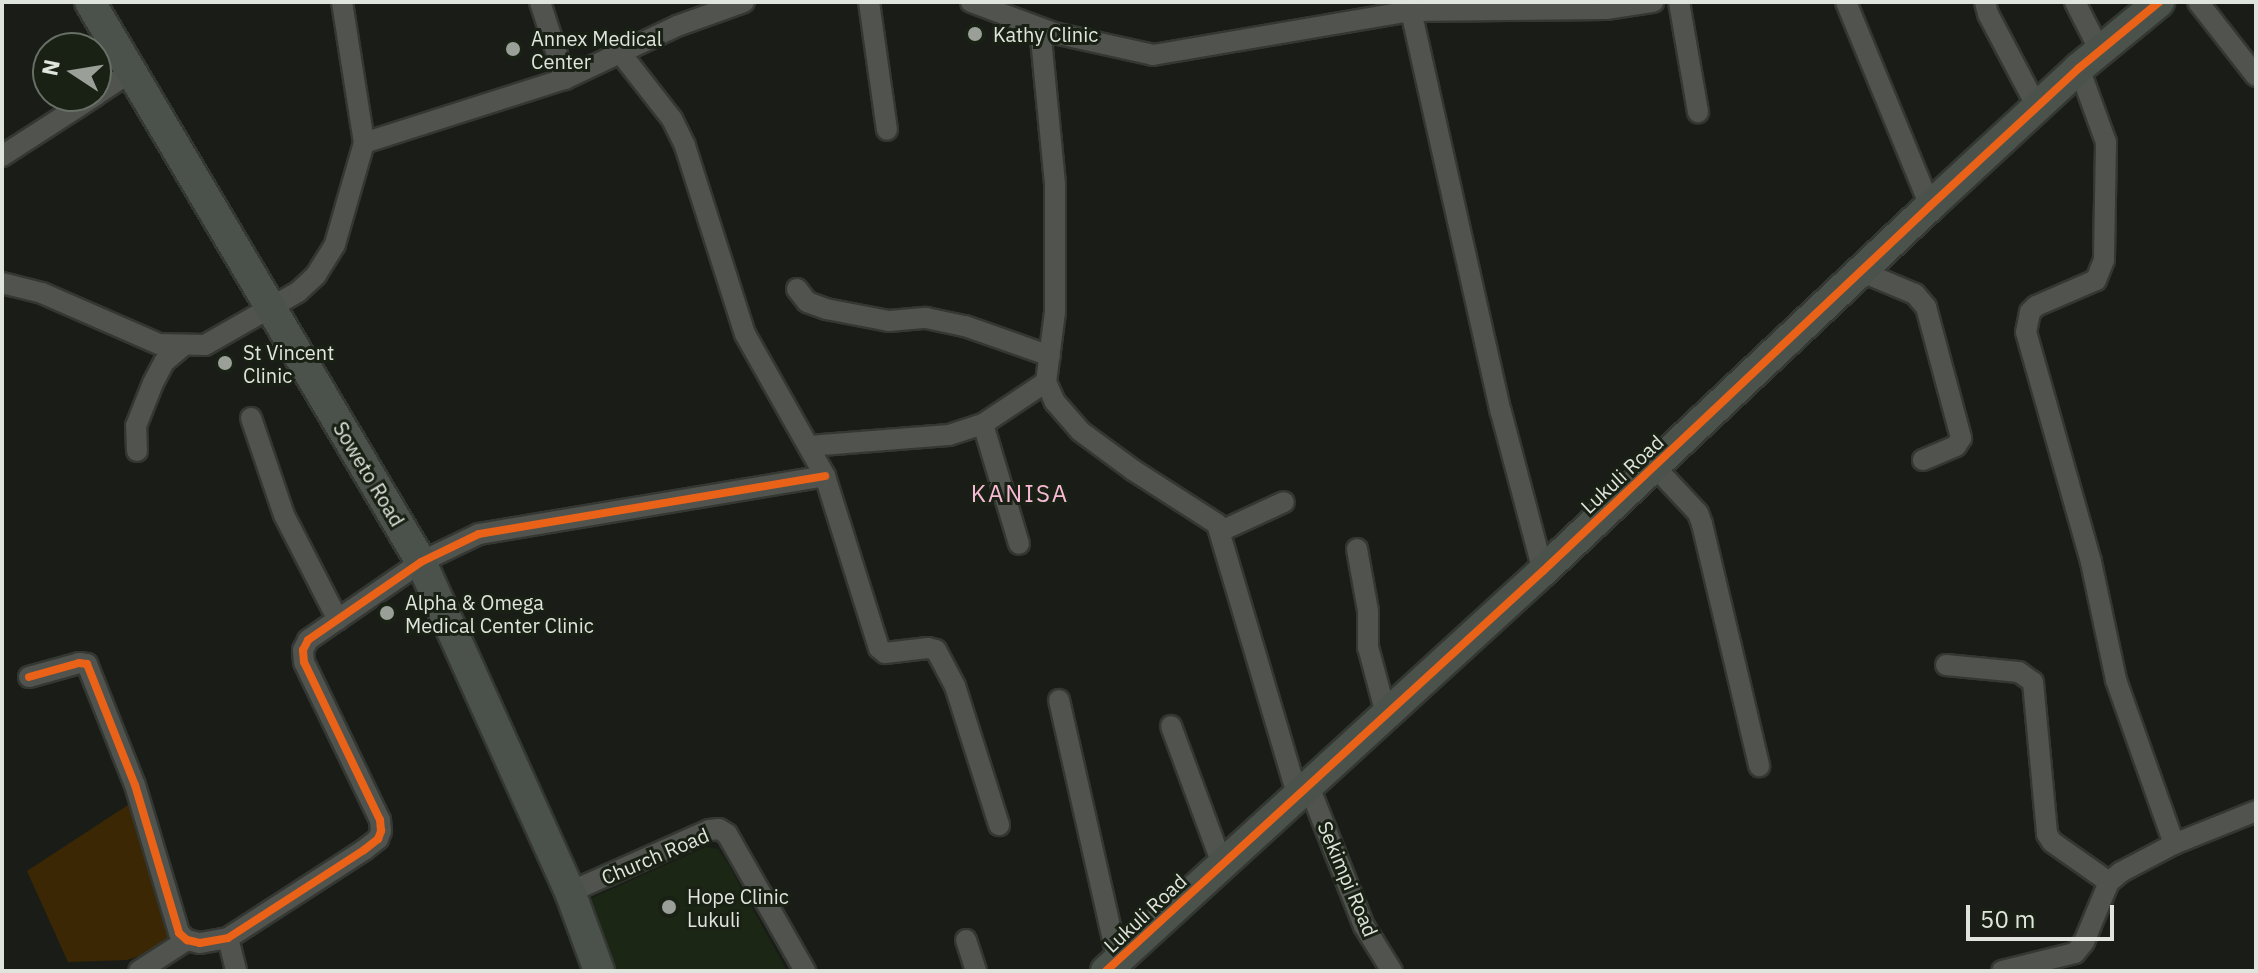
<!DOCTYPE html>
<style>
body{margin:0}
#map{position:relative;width:2258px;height:973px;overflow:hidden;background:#1a1d17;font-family:"IBM Plex Sans",sans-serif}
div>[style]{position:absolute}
.built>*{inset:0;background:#1c2615}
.green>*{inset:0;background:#3b2703}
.roads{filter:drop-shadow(2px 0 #343732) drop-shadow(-2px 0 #343732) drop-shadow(0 2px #343732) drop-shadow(0 -2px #343732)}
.street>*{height:20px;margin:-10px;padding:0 10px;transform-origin:10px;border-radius:10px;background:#50534e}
.secondary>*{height:30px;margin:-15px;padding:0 15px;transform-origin:15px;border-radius:15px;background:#4a524b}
.cycleway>*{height:8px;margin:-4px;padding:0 4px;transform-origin:4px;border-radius:4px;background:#ea6118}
.dots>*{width:22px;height:22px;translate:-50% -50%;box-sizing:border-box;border:4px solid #192014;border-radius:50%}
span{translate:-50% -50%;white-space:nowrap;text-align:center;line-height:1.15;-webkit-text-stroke:6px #192014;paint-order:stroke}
.poi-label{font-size:20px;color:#dfe5dc}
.left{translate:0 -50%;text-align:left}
.street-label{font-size:20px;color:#dfe5dc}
.quarter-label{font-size:24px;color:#f7b9d5;letter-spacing:2px}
.frame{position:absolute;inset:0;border:4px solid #dfe5dc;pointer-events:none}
.north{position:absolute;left:32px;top:32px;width:80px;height:80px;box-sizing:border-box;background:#192014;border:2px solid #686f64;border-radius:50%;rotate:282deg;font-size:22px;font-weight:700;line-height:32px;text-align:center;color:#dfe5dc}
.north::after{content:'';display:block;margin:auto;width:28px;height:36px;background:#9a9f97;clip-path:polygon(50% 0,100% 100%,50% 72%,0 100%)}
.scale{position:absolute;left:1966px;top:905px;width:148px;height:36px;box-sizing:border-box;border:4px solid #dfe5dc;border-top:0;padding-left:10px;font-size:24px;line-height:28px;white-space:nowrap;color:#dfe5dc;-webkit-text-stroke:6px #192014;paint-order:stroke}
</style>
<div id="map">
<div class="built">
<i style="clip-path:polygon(706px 847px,718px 849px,727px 862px,787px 971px,609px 971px,587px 904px,590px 899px)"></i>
</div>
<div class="green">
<i style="clip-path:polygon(134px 801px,178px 944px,127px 960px,68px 962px,27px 871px)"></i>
</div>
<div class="roads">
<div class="street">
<i style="left:342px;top:2px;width:143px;rotate:81.1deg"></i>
<i style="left:540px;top:2px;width:81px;rotate:72deg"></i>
<i style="left:869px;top:2px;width:129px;rotate:82deg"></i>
<i style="left:971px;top:2px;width:89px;rotate:20.5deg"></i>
<i style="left:1054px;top:33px;width:101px;rotate:12.5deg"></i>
<i style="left:1153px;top:55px;width:262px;rotate:-9.7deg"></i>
<i style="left:1411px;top:11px;width:195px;rotate:-0.6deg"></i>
<i style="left:1606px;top:9px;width:48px;rotate:-8.5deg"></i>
<i style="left:1409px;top:2px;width:420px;rotate:77.4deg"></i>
<i style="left:1501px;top:412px;width:164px;rotate:75.2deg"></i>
<i style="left:1679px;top:2px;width:112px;rotate:80.2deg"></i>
<i style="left:1846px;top:2px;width:221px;rotate:67.6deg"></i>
<i style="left:1985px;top:2px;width:12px;rotate:76deg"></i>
<i style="left:1988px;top:14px;width:105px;rotate:62.2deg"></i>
<i style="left:2075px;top:2px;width:55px;rotate:63deg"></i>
<i style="left:2198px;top:2px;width:94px;rotate:51.9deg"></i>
<i style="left:1040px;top:28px;width:158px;rotate:84.5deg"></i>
<i style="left:1055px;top:185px;width:127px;rotate:90deg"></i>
<i style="left:1055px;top:312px;width:71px;rotate:97.3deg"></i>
<i style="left:1046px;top:382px;width:22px;rotate:66deg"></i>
<i style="left:1055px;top:402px;width:38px;rotate:49deg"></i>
<i style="left:1080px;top:431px;width:66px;rotate:36.3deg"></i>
<i style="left:1133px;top:470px;width:100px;rotate:32.7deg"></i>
<i style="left:1217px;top:524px;width:282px;rotate:73.5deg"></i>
<i style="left:622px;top:55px;width:81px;rotate:52deg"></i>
<i style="left:672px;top:119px;width:30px;rotate:64deg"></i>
<i style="left:685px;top:146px;width:197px;rotate:72.3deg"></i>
<i style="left:745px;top:334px;width:163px;rotate:60.6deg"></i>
<i style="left:825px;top:476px;width:180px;rotate:72.6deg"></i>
<i style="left:879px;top:648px;width:8px;rotate:40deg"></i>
<i style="left:885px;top:653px;width:43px;rotate:-6.6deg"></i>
<i style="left:928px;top:648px;width:8px;rotate:14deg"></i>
<i style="left:936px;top:650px;width:41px;rotate:62.2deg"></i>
<i style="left:955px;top:686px;width:146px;rotate:72.4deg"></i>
<i style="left:2079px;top:68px;width:79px;rotate:70deg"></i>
<i style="left:2106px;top:142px;width:118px;rotate:91deg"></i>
<i style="left:2104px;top:260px;width:22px;rotate:112deg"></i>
<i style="left:2096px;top:280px;width:65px;rotate:156.6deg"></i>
<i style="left:2036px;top:306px;width:8px;rotate:135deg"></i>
<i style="left:2030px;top:312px;width:20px;rotate:101deg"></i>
<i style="left:2026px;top:332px;width:239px;rotate:74.2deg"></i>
<i style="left:2091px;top:562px;width:121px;rotate:78deg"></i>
<i style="left:2116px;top:680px;width:174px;rotate:70.5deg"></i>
<i style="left:96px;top:95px;width:42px;rotate:-33.3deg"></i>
<i style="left:2px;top:156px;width:111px;rotate:-32.8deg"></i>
<i style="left:1860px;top:271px;width:60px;rotate:22.7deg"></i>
<i style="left:1915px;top:294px;width:17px;rotate:50deg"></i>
<i style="left:1926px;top:307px;width:136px;rotate:75deg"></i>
<i style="left:1961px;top:438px;width:9px;rotate:122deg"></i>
<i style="left:1956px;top:446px;width:36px;rotate:157deg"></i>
<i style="left:2px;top:283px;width:41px;rotate:14deg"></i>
<i style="left:42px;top:293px;width:128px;rotate:23.6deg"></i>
<i style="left:159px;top:344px;width:46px;rotate:1.2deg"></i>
<i style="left:205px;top:345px;width:107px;rotate:-29.7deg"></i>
<i style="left:298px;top:292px;width:25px;rotate:-43deg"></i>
<i style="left:316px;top:275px;width:36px;rotate:-58deg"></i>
<i style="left:335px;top:244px;width:105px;rotate:-74deg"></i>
<i style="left:364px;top:143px;width:211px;rotate:-17.7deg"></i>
<i style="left:565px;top:79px;width:124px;rotate:-25.3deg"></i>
<i style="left:677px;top:26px;width:71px;rotate:-19.7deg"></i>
<i style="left:797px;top:289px;width:16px;rotate:52deg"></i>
<i style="left:807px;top:302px;width:20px;rotate:20deg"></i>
<i style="left:826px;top:309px;width:64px;rotate:10.8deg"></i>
<i style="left:889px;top:321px;width:37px;rotate:-5deg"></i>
<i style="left:926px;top:318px;width:40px;rotate:12deg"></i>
<i style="left:965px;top:326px;width:90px;rotate:19.4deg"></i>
<i style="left:251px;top:418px;width:102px;rotate:71.2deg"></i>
<i style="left:284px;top:515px;width:118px;rotate:62.8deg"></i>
<i style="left:983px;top:424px;width:125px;rotate:73.3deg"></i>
<i style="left:809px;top:446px;width:140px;rotate:-4.5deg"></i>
<i style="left:949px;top:435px;width:36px;rotate:-18deg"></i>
<i style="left:983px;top:424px;width:76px;rotate:-33.7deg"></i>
<i style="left:137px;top:451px;width:25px;rotate:-92deg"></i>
<i style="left:136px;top:426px;width:46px;rotate:-68.4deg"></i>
<i style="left:153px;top:383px;width:24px;rotate:-62deg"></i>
<i style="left:164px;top:362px;width:25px;rotate:-40deg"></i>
<i style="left:1654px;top:466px;width:64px;rotate:46.9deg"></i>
<i style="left:1698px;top:513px;width:12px;rotate:70deg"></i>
<i style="left:1702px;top:524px;width:249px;rotate:76.7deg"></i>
<i style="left:1221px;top:531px;width:69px;rotate:-24.7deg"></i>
<i style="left:1357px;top:549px;width:63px;rotate:79.9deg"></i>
<i style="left:1368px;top:611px;width:36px;rotate:90deg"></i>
<i style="left:1368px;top:647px;width:69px;rotate:75deg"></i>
<i style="left:1946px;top:665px;width:73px;rotate:5.5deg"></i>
<i style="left:2019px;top:672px;width:17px;rotate:36deg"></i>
<i style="left:2033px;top:682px;width:153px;rotate:84.7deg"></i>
<i style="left:2047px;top:834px;width:9px;rotate:58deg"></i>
<i style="left:2052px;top:842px;width:70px;rotate:35.1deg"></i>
<i style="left:29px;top:677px;width:52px;rotate:-15.6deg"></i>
<i style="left:79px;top:663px;width:8px;rotate:7deg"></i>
<i style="left:87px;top:664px;width:130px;rotate:68.4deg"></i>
<i style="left:135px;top:785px;width:154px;rotate:73.4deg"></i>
<i style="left:179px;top:933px;width:11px;rotate:41deg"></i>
<i style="left:187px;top:940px;width:13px;rotate:13deg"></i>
<i style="left:200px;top:943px;width:28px;rotate:-10deg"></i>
<i style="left:228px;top:938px;width:162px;rotate:-32.9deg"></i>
<i style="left:364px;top:850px;width:18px;rotate:-38deg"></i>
<i style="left:378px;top:839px;width:9px;rotate:-69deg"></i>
<i style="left:381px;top:831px;width:11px;rotate:-95deg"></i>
<i style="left:380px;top:820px;width:175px;rotate:-115.7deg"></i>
<i style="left:304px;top:662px;width:12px;rotate:-95deg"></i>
<i style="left:303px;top:650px;width:11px;rotate:-63deg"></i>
<i style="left:308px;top:640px;width:137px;rotate:-34.6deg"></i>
<i style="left:421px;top:562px;width:64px;rotate:-25.8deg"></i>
<i style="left:479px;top:534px;width:351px;rotate:-9.5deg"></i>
<i style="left:1059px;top:700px;width:268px;rotate:77.3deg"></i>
<i style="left:1171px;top:726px;width:147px;rotate:69.7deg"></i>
<i style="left:1308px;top:784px;width:153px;rotate:68.5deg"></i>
<i style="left:1364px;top:926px;width:53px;rotate:58.1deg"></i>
<i style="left:570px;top:892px;width:152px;rotate:-24deg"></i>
<i style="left:709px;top:830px;width:10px;rotate:-6deg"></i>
<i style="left:719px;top:829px;width:9px;rotate:32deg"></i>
<i style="left:727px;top:834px;width:158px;rotate:60.3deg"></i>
<i style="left:228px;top:938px;width:34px;rotate:76deg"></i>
<i style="left:966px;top:940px;width:33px;rotate:72deg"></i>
<i style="left:139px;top:971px;width:57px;rotate:-32.9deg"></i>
<i style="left:2002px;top:971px;width:75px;rotate:-13.9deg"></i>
<i style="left:2075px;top:953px;width:14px;rotate:-51deg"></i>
<i style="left:2084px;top:942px;width:65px;rotate:-67.4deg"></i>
<i style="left:2109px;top:882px;width:16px;rotate:-40deg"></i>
<i style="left:2121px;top:872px;width:60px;rotate:-27.8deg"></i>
<i style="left:2174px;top:844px;width:88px;rotate:-21.9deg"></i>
</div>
<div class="secondary">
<i style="left:90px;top:2px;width:651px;rotate:59.41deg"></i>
<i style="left:421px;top:562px;width:362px;rotate:65.7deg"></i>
<i style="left:570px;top:892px;width:84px;rotate:69.8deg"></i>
<i style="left:1106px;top:971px;width:592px;rotate:-42.47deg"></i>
<i style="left:1543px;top:571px;width:532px;rotate:-43.32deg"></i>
<i style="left:1930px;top:206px;width:203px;rotate:-42.8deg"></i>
<i style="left:2079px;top:68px;width:104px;rotate:-39.5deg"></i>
</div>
</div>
<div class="cycleway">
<i style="left:29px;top:677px;width:52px;rotate:-15.6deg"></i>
<i style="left:79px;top:663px;width:8px;rotate:7deg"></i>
<i style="left:87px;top:664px;width:130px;rotate:68.4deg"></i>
<i style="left:135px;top:785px;width:154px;rotate:73.4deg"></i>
<i style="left:179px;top:933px;width:11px;rotate:41deg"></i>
<i style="left:187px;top:940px;width:13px;rotate:13deg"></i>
<i style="left:200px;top:943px;width:28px;rotate:-10deg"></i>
<i style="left:228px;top:938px;width:162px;rotate:-32.9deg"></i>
<i style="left:364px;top:850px;width:18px;rotate:-38deg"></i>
<i style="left:378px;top:839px;width:9px;rotate:-69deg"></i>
<i style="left:381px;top:831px;width:11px;rotate:-95deg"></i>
<i style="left:380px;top:820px;width:175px;rotate:-115.7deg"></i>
<i style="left:304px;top:662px;width:12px;rotate:-95deg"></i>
<i style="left:303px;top:650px;width:11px;rotate:-63deg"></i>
<i style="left:308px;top:640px;width:137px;rotate:-34.6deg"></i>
<i style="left:421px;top:562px;width:64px;rotate:-25.8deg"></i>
<i style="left:479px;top:534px;width:351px;rotate:-9.5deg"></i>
<i style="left:1106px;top:971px;width:592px;rotate:-42.47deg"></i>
<i style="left:1543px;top:571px;width:532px;rotate:-43.32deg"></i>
<i style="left:1930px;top:206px;width:203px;rotate:-42.8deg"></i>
<i style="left:2079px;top:68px;width:104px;rotate:-39.5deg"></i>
</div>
<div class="dots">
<i style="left:975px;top:34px;background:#9a9f97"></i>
<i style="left:513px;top:49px;background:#9a9f97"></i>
<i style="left:225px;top:363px;background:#9a9f97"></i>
<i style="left:387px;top:613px;background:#9a9f97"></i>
<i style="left:669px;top:907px;background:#9a9f97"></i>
</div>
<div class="poi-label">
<span class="left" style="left:993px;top:34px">Kathy Clinic</span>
<span class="left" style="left:531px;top:50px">Annex Medical<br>Center</span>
<span class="left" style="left:243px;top:364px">St Vincent<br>Clinic</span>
<span class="left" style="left:405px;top:614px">Alpha &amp; Omega<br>Medical Center Clinic</span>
<span class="left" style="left:687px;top:908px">Hope Clinic<br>Lukuli</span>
</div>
<div class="street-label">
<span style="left:369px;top:474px;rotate:59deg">Soweto Road</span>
<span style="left:1622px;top:474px;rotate:-43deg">Lukuli Road</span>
<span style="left:655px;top:856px;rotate:-23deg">Church Road</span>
<span style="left:1348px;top:879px;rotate:67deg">Sekimpi Road</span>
<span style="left:1145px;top:913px;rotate:-43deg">Lukuli Road</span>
</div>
<div class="quarter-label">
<span style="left:1020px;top:494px">KANISA</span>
</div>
<div class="frame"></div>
<div class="north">N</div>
<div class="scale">50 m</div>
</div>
